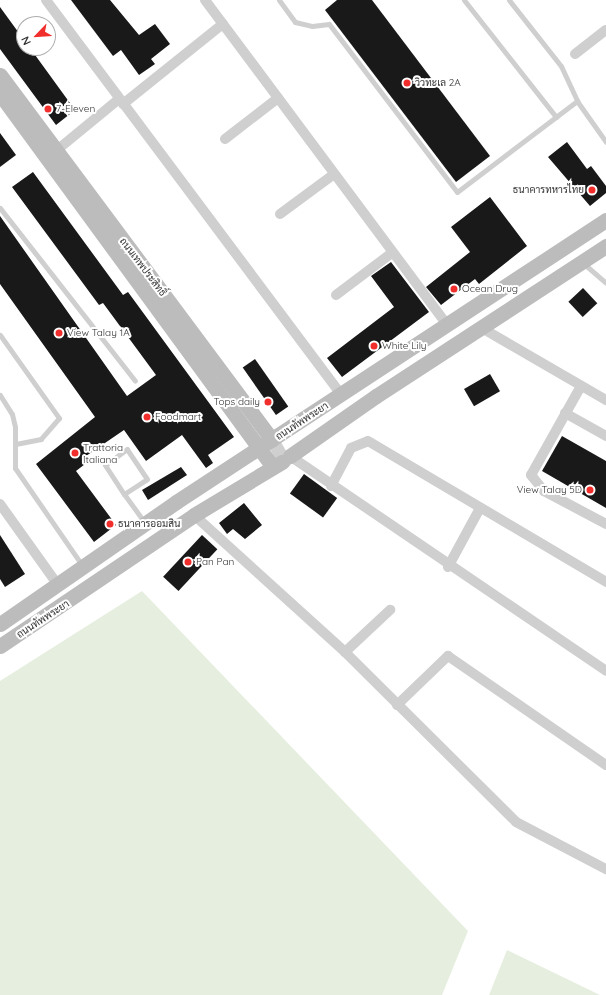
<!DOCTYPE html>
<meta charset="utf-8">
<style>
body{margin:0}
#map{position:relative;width:606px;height:995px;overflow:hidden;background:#fff;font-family:Quicksand,Sarabun,sans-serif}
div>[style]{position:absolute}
.green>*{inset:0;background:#e6efdf}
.building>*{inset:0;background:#191919;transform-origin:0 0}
.service>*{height:5px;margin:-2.5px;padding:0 2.5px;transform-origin:2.5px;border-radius:2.5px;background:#cfcfcf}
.minor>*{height:10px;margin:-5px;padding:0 5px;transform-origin:5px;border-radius:5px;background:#cfcfcf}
.tertiary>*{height:13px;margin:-6.5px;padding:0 6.5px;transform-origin:6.5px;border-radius:6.5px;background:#cfcfcf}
.secondary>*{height:15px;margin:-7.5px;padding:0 7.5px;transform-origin:7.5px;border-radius:7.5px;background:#bcbcbc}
.dots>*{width:11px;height:11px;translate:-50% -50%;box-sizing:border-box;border:2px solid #fff;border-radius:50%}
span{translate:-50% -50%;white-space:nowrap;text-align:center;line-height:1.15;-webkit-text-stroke:4px #fff;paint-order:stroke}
.poi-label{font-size:10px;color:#323232}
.left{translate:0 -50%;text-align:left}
.right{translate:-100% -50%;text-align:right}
.street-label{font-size:10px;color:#323232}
.north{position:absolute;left:16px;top:16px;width:40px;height:40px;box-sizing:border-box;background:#fff;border:1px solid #adadad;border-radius:50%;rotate:245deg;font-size:11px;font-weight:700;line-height:16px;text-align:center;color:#323232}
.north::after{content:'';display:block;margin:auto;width:14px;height:18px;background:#f12e2b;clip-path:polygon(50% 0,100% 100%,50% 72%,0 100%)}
</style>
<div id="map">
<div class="green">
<i style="clip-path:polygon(142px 591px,468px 931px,442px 995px,0 995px,0 681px)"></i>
<i style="clip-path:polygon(507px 950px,600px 995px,489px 995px)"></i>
</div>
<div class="building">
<i style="clip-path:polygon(71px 0,110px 0,139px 35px,155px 24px,170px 44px,151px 59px,155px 64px,139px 75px,121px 50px,113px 56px)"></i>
<i style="clip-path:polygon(337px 0,372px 0,490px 156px,456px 182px,325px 10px)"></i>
<i style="clip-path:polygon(0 7px,24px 40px,24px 48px,30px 48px,75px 110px,56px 125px,0 49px)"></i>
<i style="clip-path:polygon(0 133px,16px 155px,0 167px)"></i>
<i style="clip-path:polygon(567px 142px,587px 169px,591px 166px,606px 186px,606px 193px,590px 206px,548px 157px)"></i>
<i style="clip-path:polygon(33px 172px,123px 295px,128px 292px,234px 437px,208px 455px,213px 463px,206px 468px,182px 435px,146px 461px,124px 430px,86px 456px,89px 461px,76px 471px,116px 525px,94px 542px,36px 464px,95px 417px,0 284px,0 216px,127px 396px,156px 375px,103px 303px,99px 305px,12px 187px)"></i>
<i style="clip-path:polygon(490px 197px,527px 246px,479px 284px,475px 279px,441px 305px,426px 287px,470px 252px,451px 227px)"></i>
<i style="clip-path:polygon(391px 262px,429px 312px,342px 377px,327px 358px,394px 307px,371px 276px)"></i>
<i style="left:583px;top:288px;width:21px;height:20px;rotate:47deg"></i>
<i style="left:255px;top:359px;width:58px;height:15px;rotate:55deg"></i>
<i style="left:490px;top:374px;width:20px;height:30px;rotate:60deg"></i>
<i style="clip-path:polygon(562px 436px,606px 461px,606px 508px,542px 471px)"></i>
<i style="clip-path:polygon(181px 467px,187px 475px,148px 500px,142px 490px)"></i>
<i style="left:304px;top:474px;width:41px;height:24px;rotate:36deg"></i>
<i style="clip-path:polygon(244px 503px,262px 525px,245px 539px,233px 529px,227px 534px,219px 523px)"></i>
<i style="clip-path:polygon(0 535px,25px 574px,5px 587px,0 579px)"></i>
<i style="left:202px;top:535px;width:21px;height:57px;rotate:43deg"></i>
</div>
<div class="service">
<i style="left:279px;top:0;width:27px;rotate:54deg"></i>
<i style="left:295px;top:22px;width:17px;rotate:13deg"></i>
<i style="left:312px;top:26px;width:17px;rotate:-7deg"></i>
<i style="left:329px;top:24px;width:211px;rotate:52.7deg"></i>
<i style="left:457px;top:192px;width:151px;rotate:-37.2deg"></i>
<i style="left:464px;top:0;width:149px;rotate:51.8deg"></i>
<i style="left:509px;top:0;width:84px;rotate:51.8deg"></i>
<i style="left:561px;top:66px;width:38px;rotate:65deg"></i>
<i style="left:577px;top:101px;width:50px;rotate:54.7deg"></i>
<i style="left:0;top:208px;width:219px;rotate:52deg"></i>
<i style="left:583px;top:263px;width:30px;rotate:41deg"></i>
<i style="left:0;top:335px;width:102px;rotate:54.6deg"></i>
<i style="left:59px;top:418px;width:28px;rotate:131deg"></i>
<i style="left:41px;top:439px;width:26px;rotate:169deg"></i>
<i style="left:0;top:395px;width:22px;rotate:58deg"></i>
<i style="left:12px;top:414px;width:13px;rotate:77deg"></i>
<i style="left:15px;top:427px;width:41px;rotate:90deg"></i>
<i style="left:15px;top:468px;width:118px;rotate:55.4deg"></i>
<i style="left:124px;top:494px;width:27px;rotate:-33deg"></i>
<i style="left:147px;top:479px;width:36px;rotate:-124deg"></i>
<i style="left:127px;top:449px;width:27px;rotate:144deg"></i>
<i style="left:105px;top:465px;width:35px;rotate:57deg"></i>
<i style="left:124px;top:494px;width:34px;rotate:54deg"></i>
</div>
<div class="minor">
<i style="left:46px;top:0;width:493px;rotate:53.2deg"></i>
<i style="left:205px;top:0;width:405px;rotate:53.3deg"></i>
<i style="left:575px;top:54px;width:39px;rotate:-38deg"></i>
<i style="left:123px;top:104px;width:128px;rotate:-38.7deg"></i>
<i style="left:225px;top:139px;width:67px;rotate:-37.7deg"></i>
<i style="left:57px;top:150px;width:80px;rotate:-39.4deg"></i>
<i style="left:280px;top:214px;width:67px;rotate:-36.5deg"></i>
<i style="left:336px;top:295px;width:71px;rotate:-37deg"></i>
<i style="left:480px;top:327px;width:146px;rotate:30.1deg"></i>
<i style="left:581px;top:386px;width:102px;rotate:119.3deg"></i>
<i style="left:531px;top:475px;width:21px;rotate:51deg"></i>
<i style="left:544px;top:491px;width:70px;rotate:28deg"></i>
<i style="left:565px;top:413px;width:47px;rotate:29.3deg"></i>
<i style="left:290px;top:456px;width:382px;rotate:34.2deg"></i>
<i style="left:331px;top:486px;width:43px;rotate:-62.2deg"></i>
<i style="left:351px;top:448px;width:18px;rotate:-22deg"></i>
<i style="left:368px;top:441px;width:277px;rotate:30.6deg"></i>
<i style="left:0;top:504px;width:100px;rotate:54.4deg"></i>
<i style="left:194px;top:515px;width:204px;rotate:42.2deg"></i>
<i style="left:345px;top:652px;width:241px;rotate:44.8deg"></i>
<i style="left:516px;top:822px;width:102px;rotate:27.6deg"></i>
<i style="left:448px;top:567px;width:67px;rotate:-61.5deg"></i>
<i style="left:345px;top:652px;width:62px;rotate:-43deg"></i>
<i style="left:397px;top:705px;width:71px;rotate:-43.9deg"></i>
<i style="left:448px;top:656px;width:192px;rotate:34.6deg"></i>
</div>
<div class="tertiary">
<i style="left:272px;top:440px;width:24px;rotate:60deg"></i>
<i style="left:284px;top:461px;width:8px;rotate:-40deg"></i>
</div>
<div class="secondary">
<i style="left:0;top:75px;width:455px;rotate:53.3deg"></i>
<i style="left:0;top:94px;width:462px;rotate:53.8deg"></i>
<i style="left:290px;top:456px;width:105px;rotate:-34.9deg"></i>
<i style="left:376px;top:396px;width:275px;rotate:-33.1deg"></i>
<i style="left:0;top:624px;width:214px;rotate:-34.7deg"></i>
<i style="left:176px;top:502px;width:514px;rotate:-33.26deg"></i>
<i style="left:0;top:646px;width:234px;rotate:-34deg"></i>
<i style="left:194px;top:515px;width:103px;rotate:-31.1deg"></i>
</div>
<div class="dots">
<i style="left:407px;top:83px;background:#f12e2b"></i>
<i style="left:48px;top:109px;background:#f12e2b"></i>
<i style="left:592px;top:190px;background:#f12e2b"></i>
<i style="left:454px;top:289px;background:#f12e2b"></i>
<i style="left:59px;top:333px;background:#f12e2b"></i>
<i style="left:374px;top:346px;background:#f12e2b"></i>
<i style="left:268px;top:402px;background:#f12e2b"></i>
<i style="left:147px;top:417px;background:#f12e2b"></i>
<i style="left:75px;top:453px;background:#f12e2b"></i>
<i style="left:590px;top:490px;background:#f12e2b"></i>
<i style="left:110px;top:524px;background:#f12e2b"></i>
<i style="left:188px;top:562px;background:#f12e2b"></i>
</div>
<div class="poi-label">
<span class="left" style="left:415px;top:83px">วิวทะเล 2A</span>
<span class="left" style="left:56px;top:109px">7-Eleven</span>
<span class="right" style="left:584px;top:190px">ธนาคารทหารไทย</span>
<span class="left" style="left:462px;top:289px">Ocean Drug</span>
<span class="left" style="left:67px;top:333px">View Talay 1A</span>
<span class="left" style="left:382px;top:346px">White Lily</span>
<span class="right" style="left:260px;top:402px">Tops daily</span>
<span class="left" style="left:155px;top:417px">Foodmart</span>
<span class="left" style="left:83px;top:453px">Trattoria<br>Italiana</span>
<span class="right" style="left:582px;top:490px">View Talay 5D</span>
<span class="left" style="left:118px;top:524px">ธนาคารออมสิน</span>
<span class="left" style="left:196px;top:562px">Pan Pan</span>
</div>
<div class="street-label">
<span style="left:143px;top:267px;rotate:53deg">ถนนเทพประสิทธิ์</span>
<span style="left:302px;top:421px;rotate:-33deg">ถนนทัพพระยา</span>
<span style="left:43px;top:619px;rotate:-33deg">ถนนทัพพระยา</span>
</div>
<div class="north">N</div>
</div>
